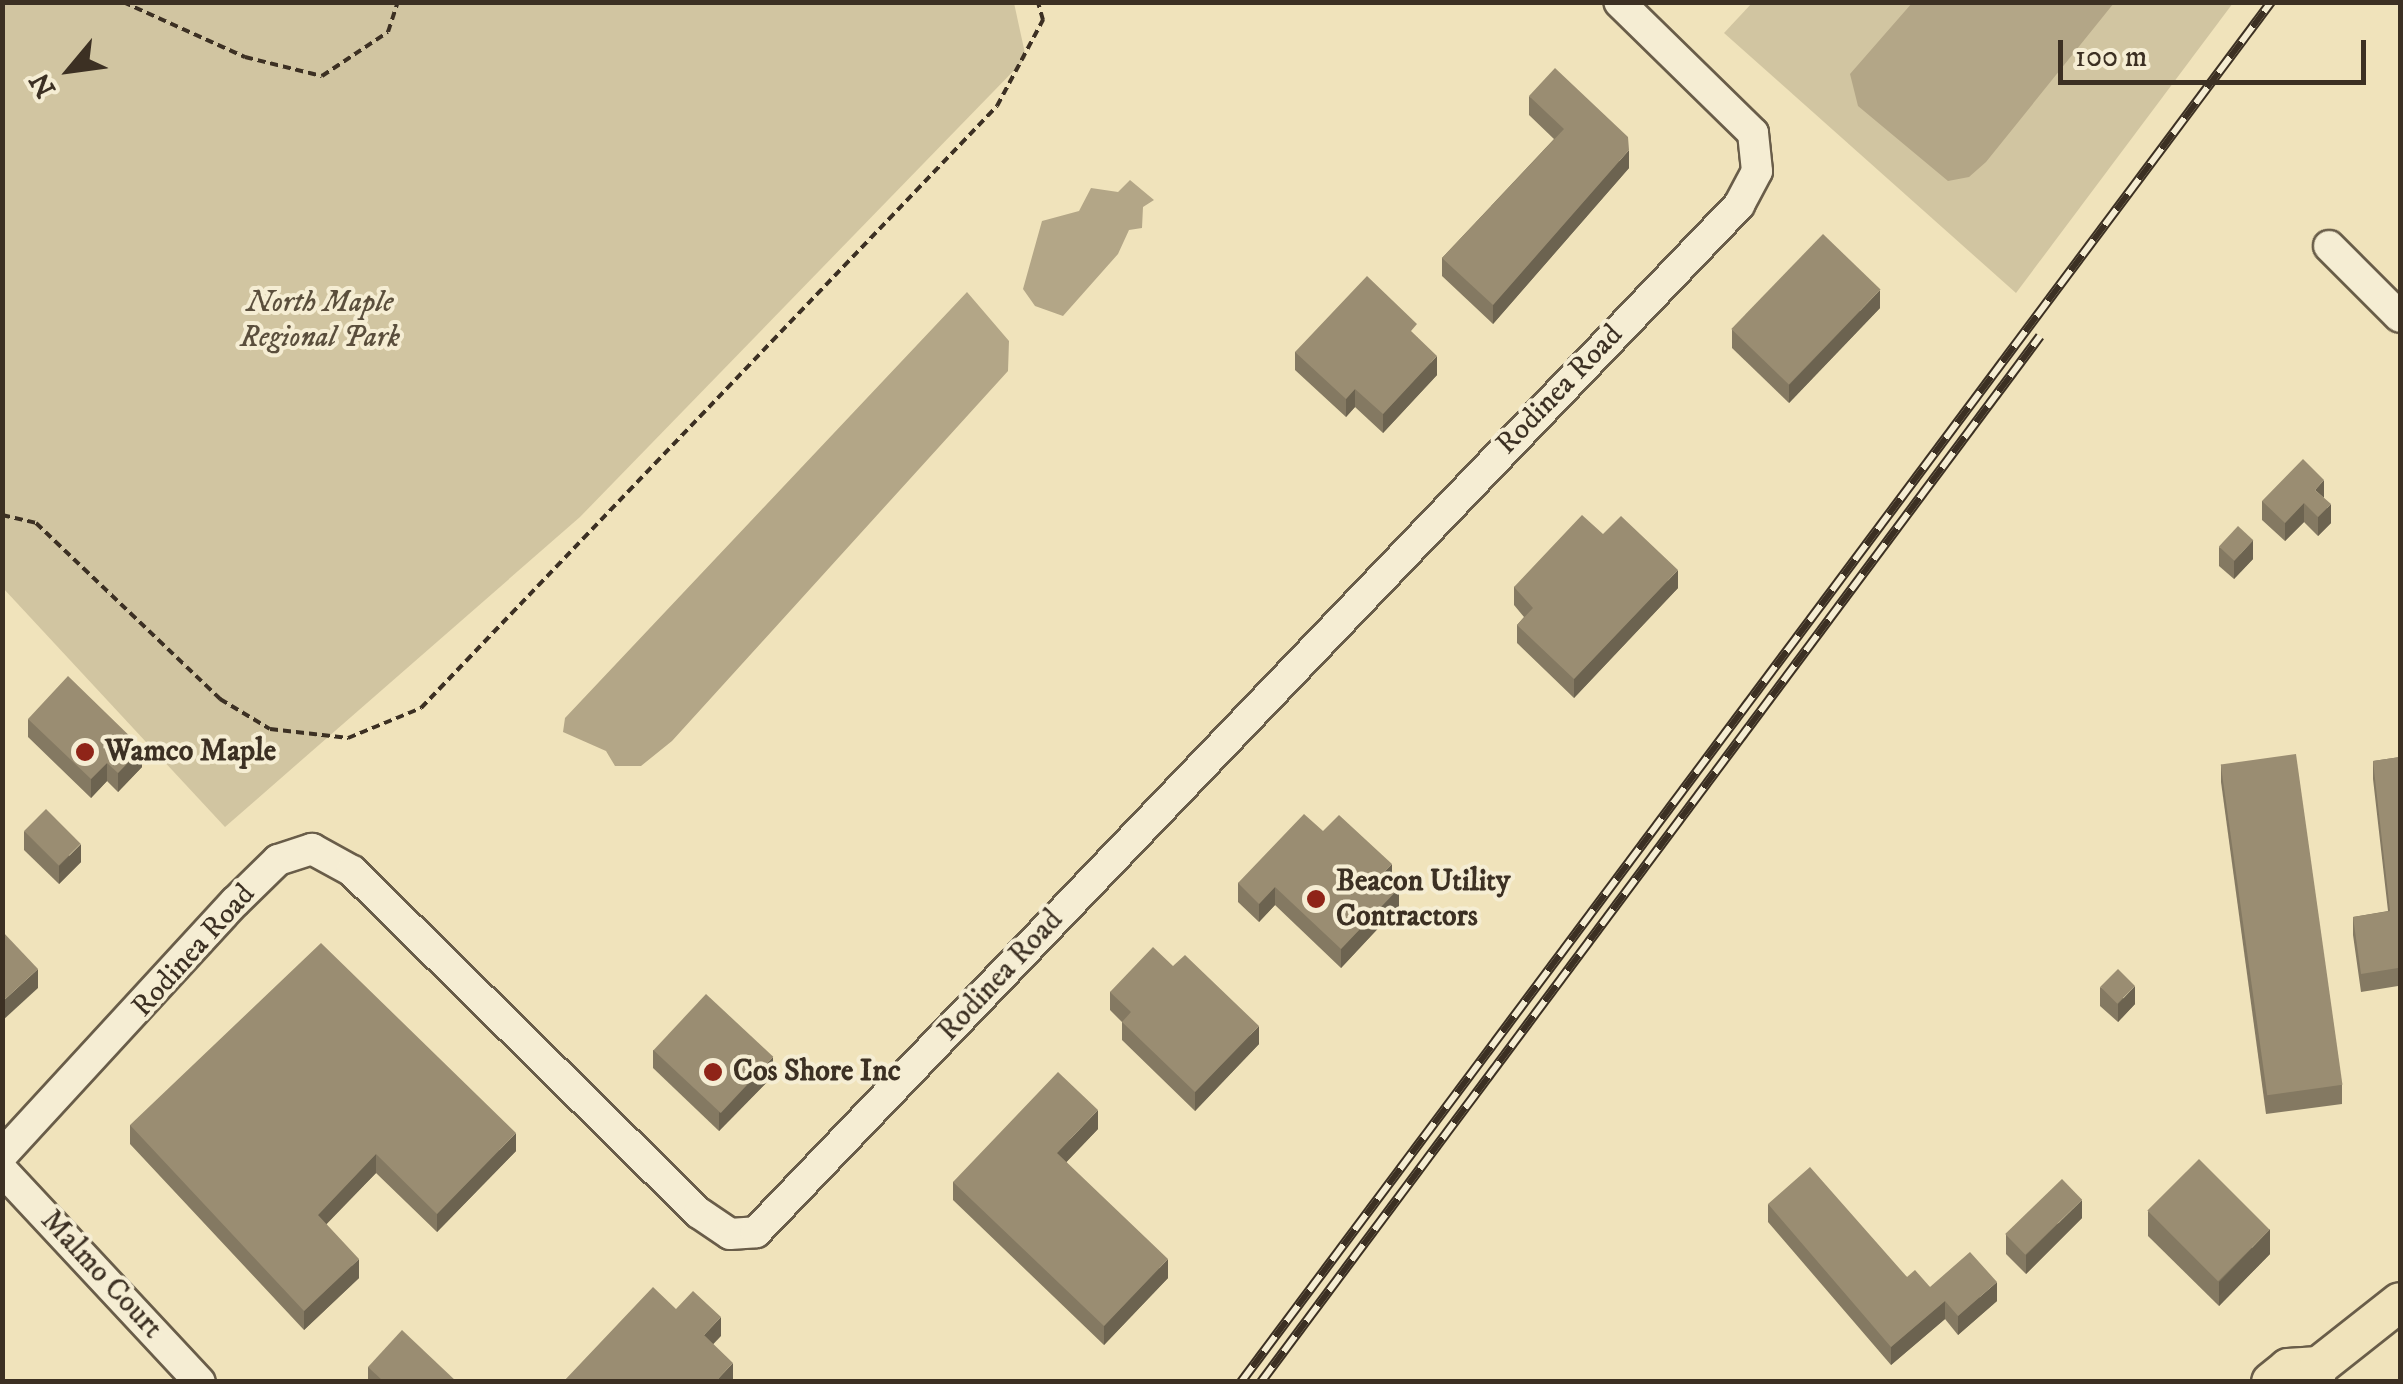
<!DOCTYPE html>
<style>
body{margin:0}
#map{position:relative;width:2403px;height:1384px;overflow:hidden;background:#f0e3bb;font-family:"IM FELL DW Pica",serif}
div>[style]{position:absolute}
.green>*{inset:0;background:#d1c5a1}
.water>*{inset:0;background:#b3a687}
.path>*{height:4px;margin-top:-2px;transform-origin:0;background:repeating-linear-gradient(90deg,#3c3023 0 8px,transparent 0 13px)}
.roads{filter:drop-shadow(2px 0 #695d49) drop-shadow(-2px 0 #695d49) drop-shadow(0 2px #695d49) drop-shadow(0 -2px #695d49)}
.minor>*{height:30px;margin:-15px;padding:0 15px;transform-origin:15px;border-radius:15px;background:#f5edd3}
.major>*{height:38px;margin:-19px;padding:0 19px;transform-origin:19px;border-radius:19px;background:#f0e3bb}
.rail>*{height:10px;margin-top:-5px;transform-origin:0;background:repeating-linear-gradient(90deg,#f5edd3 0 19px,#3c3023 0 38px);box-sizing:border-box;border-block:2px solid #3c3023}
.wall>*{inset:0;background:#847962}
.shaded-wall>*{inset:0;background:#6c6350}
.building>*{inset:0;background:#9a8d72;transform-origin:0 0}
.dots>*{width:28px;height:28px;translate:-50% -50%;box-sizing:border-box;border:5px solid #f5edd3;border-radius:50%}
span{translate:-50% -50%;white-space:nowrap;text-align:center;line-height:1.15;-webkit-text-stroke:8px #f5edd3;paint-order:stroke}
.park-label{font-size:30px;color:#5a4e3c;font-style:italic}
.street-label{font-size:30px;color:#3c3023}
.poi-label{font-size:30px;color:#3c3023;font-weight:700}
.left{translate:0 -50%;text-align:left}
.frame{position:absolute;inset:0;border:5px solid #3c3023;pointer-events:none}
.north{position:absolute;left:20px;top:20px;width:100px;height:100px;-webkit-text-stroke:8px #f5edd3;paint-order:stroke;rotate:241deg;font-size:28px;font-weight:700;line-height:40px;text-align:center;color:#3c3023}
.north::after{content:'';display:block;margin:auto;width:35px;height:45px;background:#3c3023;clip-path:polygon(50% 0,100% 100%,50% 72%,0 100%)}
.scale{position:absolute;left:2058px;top:40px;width:308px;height:45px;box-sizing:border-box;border:5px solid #3c3023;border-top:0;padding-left:12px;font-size:30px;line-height:35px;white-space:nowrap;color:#3c3023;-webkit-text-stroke:8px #f5edd3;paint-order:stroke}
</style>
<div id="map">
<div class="green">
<i style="clip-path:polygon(3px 2px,1014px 3px,1026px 58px,580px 517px,225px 827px,3px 588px)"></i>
<i style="clip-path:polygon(1752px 3px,2233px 3px,2016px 293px,1724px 33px)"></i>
</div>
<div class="water">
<i style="clip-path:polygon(1912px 3px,1912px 2px,2114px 3px,1986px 162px,1969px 177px,1948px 181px,1858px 106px,1850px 74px)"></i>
<i style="clip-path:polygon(1130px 180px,1154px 200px,1143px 207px,1142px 228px,1129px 230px,1118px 254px,1063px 316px,1035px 306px,1023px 289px,1042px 221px,1079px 211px,1091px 188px,1118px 192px)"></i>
<i style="clip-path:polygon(967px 292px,1009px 341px,1008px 371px,672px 741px,641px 766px,615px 766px,606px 751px,563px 732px,565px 718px)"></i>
</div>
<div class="path">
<i style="left:123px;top:2px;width:134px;rotate:24.3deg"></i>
<i style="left:245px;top:57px;width:79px;rotate:13.9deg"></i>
<i style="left:322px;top:76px;width:79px;rotate:-33.7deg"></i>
<i style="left:388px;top:32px;width:32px;rotate:-72deg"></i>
<i style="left:2px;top:515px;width:35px;rotate:13deg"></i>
<i style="left:36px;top:523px;width:255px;rotate:43.7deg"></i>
<i style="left:220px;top:699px;width:58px;rotate:31deg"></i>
<i style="left:270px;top:729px;width:79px;rotate:6.6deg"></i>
<i style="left:348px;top:738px;width:79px;rotate:-22.3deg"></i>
<i style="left:421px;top:708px;width:833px;rotate:-46.26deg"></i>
<i style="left:997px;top:106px;width:98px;rotate:-61.9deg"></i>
<i style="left:1043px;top:20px;width:19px;rotate:-106deg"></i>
</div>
<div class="roads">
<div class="minor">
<i style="left:2329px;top:246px;width:100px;rotate:45deg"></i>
<i style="left:2px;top:1155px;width:344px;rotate:-47.4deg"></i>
<i style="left:235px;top:902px;width:60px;rotate:-44.3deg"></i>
<i style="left:278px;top:860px;width:36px;rotate:-18deg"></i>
<i style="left:312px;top:849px;width:46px;rotate:28.8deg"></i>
<i style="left:352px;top:871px;width:487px;rotate:44.6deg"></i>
<i style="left:699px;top:1213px;width:37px;rotate:34deg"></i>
<i style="left:730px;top:1234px;width:26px;rotate:-4deg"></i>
<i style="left:756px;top:1232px;width:1422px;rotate:-46.25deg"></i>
<i style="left:1739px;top:205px;width:38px;rotate:-62deg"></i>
<i style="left:1757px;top:171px;width:38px;rotate:-96deg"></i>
<i style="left:1753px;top:133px;width:187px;rotate:-135.6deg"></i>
<i style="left:2px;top:1170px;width:290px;rotate:47deg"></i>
</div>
<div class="major">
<i style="left:2271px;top:1382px;width:22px;rotate:-39deg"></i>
<i style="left:2288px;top:1368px;width:31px;rotate:-4deg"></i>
<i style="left:2314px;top:1382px;width:17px;rotate:-73deg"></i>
<i style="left:2319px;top:1366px;width:103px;rotate:-38.3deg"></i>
</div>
</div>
<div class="rail">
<i style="left:1241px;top:1382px;width:1722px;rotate:-53.26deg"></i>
<i style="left:1261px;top:1382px;width:1304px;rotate:-53.32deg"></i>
</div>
<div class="wall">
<i style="clip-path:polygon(1529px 96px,1629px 168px,1493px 324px,1442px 276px,1442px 258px,1554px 139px,1529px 115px)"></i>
<i style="clip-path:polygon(1880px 308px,1789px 403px,1732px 348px,1732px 330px)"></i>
<i style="clip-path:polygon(1417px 337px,1437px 375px,1383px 433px,1355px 407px,1346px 417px,1295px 370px,1295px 352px)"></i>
<i style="clip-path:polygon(2324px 498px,2331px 523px,2318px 536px,2304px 522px,2285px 541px,2262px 520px,2262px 501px)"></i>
<i style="clip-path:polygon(1603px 534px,1678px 588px,1574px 698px,1517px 643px,1517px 625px,1524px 617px,1514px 605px,1514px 587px)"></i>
<i style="clip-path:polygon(2219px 547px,2253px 559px,2234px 579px,2219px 566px)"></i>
<i style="clip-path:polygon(28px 719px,142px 767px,118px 792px,107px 781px,91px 798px,28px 737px)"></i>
<i style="clip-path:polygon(2400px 757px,2400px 996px,2398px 986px,2361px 992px,2353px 935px,2353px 917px,2388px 911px,2373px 779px,2373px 761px)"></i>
<i style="clip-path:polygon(2221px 764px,2342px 1085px,2342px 1104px,2266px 1114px,2221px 782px)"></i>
<i style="clip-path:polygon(24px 831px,81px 862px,59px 884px,24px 850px)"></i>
<i style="clip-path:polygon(1323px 831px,1392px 881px,1399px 906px,1341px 968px,1275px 905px,1259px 922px,1238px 902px,1238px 883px)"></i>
<i style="clip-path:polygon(1173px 966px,1259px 1044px,1195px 1111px,1122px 1040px,1122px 1022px,1110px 1010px,1110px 992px)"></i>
<i style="clip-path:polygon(2100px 987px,2135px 1004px,2118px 1022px,2100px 1006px)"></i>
<i style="clip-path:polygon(653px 1050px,773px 1076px,719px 1131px,653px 1068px)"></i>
<i style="clip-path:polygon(130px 1125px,516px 1151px,437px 1232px,376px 1173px,326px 1224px,359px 1278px,304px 1330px,130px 1144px)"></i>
<i style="clip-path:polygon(1098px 1129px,1066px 1162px,1168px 1278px,1104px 1345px,953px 1200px,953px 1182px)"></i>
<i style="clip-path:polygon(1768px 1204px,1907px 1277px,1930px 1287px,1997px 1301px,1958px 1335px,1945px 1319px,1891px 1365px,1768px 1222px)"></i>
<i style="clip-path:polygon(2148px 1211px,2270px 1254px,2219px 1306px,2148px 1236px)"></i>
<i style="clip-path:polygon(2082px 1218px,2026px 1274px,2006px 1254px,2006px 1235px)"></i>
<i style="clip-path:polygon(368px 1367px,457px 1382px,368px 1382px)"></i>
</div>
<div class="shaded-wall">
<i style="clip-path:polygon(1629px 150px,1629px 168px,1493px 324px,1493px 305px)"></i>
<i style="clip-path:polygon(1880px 290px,1880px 308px,1789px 403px,1789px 385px)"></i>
<i style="clip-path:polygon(1437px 356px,1437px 375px,1383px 433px,1383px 414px)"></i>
<i style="clip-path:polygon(1355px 389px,1355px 407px,1346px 417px,1346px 399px)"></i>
<i style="clip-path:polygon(2324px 480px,2324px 498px,2315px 490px)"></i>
<i style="clip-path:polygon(2304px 503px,2304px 522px,2285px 541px,2285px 523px)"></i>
<i style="clip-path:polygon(2331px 504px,2331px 523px,2318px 536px,2318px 517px)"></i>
<i style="clip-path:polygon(2253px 540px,2253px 559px,2234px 579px,2234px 561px)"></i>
<i style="clip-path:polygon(1678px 570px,1678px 588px,1574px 698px,1574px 679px)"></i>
<i style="clip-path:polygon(142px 748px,142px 767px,118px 792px,118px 773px)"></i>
<i style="clip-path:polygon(107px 763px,107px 781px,91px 798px,91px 779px)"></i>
<i style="clip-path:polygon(81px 844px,81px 862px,59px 884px,59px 866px)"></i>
<i style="clip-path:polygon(1392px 864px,1392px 883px,1383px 873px)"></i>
<i style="clip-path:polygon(1275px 887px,1275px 905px,1259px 922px,1259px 904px)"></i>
<i style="clip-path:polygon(1399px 888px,1399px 906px,1341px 968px,1341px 949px)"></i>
<i style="clip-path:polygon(38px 969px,38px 988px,2px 1021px,2px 1002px)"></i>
<i style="clip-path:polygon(2135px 986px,2135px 1004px,2118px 1022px,2118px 1004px)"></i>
<i style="clip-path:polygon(1259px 1026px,1259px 1044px,1195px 1111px,1195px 1092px)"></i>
<i style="clip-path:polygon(773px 1057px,773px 1076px,719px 1131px,719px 1113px)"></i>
<i style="clip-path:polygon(1098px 1110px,1098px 1129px,1057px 1172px,1057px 1153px)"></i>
<i style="clip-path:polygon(516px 1133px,516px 1151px,437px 1232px,437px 1214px)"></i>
<i style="clip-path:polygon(376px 1154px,376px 1173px,318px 1233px,318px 1215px)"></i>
<i style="clip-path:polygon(2082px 1200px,2082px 1218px,2026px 1274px,2026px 1255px)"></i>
<i style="clip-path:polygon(2270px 1229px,2270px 1254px,2219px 1306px,2219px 1282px)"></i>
<i style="clip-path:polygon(359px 1259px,359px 1278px,304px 1330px,304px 1311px)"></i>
<i style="clip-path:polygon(1168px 1259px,1168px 1278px,1104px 1345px,1104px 1326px)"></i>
<i style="clip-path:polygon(1997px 1282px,1997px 1301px,1958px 1335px,1958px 1316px)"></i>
<i style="clip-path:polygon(1945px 1301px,1945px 1319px,1891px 1365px,1891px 1347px)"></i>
<i style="clip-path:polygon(721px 1317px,721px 1336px,704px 1354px,704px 1335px)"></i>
<i style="clip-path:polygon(733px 1363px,733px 1382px,715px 1382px)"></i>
</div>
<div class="building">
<i style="clip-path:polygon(1555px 68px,1628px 137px,1629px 150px,1493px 305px,1442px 258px,1564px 129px,1529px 96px)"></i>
<i style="left:1823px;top:234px;width:80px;height:132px;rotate:44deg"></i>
<i style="clip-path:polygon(1367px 276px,1417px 324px,1411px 331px,1437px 356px,1383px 414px,1355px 389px,1346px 399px,1295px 352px)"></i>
<i style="clip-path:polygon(2303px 459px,2324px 480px,2315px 490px,2331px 504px,2318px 517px,2304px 503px,2285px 523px,2262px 501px)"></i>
<i style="clip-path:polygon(1582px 515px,1603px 534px,1621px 516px,1678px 570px,1574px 679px,1517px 625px,1533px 608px,1514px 587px)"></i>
<i style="left:2238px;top:526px;width:21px;height:28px;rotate:43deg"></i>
<i style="clip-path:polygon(68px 676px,142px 748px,118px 773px,107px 763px,91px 779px,28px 719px)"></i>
<i style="left:2296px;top:754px;width:334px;height:76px;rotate:82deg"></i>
<i style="clip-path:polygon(2400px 757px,2400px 978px,2398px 968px,2361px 974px,2353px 917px,2390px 911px,2373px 761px)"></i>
<i style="left:46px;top:809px;width:49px;height:31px;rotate:45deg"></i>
<i style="clip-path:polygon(1304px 814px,1323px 831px,1339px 815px,1392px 864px,1383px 873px,1399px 888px,1341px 949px,1275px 887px,1259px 904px,1238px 883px)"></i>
<i style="clip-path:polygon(2px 931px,38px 969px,2px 1002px)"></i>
<i style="clip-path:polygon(321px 943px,516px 1133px,437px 1214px,376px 1154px,318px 1215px,359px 1259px,304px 1311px,130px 1125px)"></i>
<i style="clip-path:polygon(1153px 947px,1173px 966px,1185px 955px,1259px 1026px,1195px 1092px,1122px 1022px,1131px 1012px,1110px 992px)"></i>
<i style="left:2118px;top:969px;width:24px;height:25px;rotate:45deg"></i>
<i style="left:706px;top:994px;width:92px;height:77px;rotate:43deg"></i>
<i style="clip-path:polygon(1058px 1072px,1098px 1110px,1057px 1153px,1168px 1259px,1104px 1326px,953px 1182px)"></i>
<i style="left:2199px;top:1159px;width:100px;height:73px;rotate:45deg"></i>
<i style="clip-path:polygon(1810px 1167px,1907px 1277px,1915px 1270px,1930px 1287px,1970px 1252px,1997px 1282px,1958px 1316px,1945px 1301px,1891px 1347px,1768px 1204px)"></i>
<i style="left:2062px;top:1179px;width:29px;height:79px;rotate:46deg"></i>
<i style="clip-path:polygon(653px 1287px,676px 1309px,693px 1291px,721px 1317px,704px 1335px,733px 1363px,715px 1382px,563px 1382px)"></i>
<i style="clip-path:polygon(402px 1330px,457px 1382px,384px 1382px,368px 1367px)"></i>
</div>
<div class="dots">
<i style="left:85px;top:752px;background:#8f2418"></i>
<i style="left:1316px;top:899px;background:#8f2418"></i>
<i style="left:713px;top:1072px;background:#8f2418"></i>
</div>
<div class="park-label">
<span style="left:320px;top:320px">North Maple<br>Regional Park</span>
</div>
<div class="street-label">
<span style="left:1560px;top:390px;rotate:-46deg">Rodinea Road</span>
<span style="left:194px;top:951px;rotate:-48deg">Rodinea Road</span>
<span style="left:1001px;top:976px;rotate:-47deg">Rodinea Road</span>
<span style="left:101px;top:1275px;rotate:47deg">Malmo Court</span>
</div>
<div class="poi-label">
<span class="left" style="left:105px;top:752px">Wamco Maple</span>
<span class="left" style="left:1336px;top:899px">Beacon Utility<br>Contractors</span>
<span class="left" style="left:733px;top:1072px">Cos Shore Inc</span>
</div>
<div class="frame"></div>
<div class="north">N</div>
<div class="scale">100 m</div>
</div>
